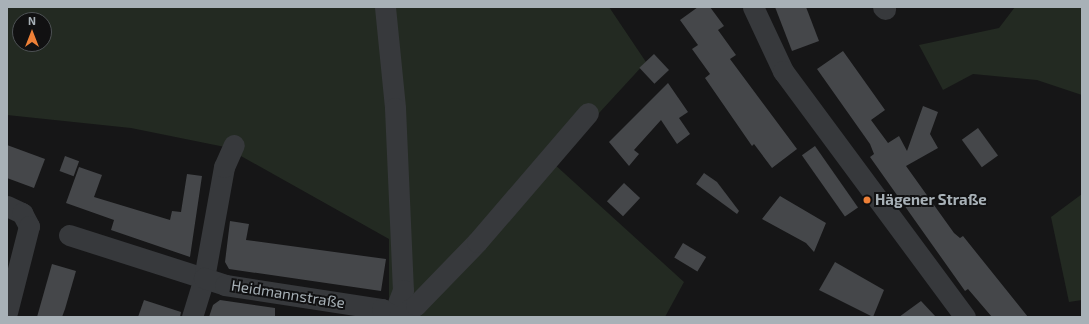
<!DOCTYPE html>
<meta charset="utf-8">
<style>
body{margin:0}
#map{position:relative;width:1089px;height:324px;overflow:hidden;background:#161617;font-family:"Exo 2",sans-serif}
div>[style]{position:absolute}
.green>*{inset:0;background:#232a22}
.building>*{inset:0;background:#45474a;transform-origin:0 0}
.minor>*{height:21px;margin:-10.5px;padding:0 10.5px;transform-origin:10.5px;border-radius:10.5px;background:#37393c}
.dots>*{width:11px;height:11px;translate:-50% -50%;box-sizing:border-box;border:2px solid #111112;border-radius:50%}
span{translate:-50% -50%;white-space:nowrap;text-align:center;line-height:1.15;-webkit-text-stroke:4px #111112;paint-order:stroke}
.poi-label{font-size:15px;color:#a8b1b7;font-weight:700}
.left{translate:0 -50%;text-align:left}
.street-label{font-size:15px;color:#a8b1b7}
.frame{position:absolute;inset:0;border:8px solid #a8b1b7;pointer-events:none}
.north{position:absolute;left:12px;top:12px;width:40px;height:40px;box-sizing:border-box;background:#111112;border:1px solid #4d5154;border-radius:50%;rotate:0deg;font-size:11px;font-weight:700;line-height:16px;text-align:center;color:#a8b1b7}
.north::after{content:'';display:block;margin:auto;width:14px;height:18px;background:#ee8037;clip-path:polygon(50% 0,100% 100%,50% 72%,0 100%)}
</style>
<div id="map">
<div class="green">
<i style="clip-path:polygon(evenodd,7px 7px,609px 7px,646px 62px,553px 163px,684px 282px,665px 317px,409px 317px,389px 302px,389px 239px,225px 147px,131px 128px,7px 115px,7px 7px,20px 20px,44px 20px,44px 44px,20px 44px,20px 20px)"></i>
<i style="clip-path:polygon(1015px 7px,1082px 7px,1082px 95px,1037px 80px,973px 74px,943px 90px,919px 45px,999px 28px)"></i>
<i style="clip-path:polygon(1082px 194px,1082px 300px,1069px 302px,1051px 217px)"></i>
</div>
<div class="building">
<i style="clip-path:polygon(698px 7px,710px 7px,724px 26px,718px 30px,736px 55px,730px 59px,797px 149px,772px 168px,754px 144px,752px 146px,705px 78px,710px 74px,692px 49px,698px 45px,680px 20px)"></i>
<i style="clip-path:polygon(775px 7px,806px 7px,819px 41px,792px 51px)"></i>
<i style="clip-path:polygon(843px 51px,885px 110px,871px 120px,888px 143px,899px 136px,907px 151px,923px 106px,938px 112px,930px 134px,938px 148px,906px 166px,954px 233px,960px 238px,963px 236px,1028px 317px,992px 317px,968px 289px,965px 291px,870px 157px,874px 154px,870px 144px,817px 69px)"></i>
<i style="left:654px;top:54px;width:22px;height:20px;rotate:47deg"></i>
<i style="clip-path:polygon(668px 83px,688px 112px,679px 118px,690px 134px,677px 144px,661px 120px,634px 150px,639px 154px,629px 166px,609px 142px)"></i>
<i style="left:978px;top:128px;width:34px;height:20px;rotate:54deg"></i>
<i style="clip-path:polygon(7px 145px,45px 159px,34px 188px,7px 178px)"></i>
<i style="left:815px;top:146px;width:75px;height:16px;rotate:55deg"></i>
<i style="left:65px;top:156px;width:15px;height:16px;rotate:20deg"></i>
<i style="clip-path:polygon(79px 167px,102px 175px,94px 197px,170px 220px,172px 211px,181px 212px,187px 174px,202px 176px,190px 257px,111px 230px,114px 220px,66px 203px)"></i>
<i style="clip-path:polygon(704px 173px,717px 182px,739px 211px,737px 214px,696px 184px)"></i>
<i style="left:624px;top:183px;width:22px;height:25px;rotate:43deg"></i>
<i style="clip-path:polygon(780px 196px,826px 223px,814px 252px,806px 243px,762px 219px)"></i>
<i style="clip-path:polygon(230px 221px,249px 224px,246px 240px,386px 259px,381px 291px,229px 269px,225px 262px)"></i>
<i style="left:683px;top:243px;width:27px;height:17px;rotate:31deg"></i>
<i style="clip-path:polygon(835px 262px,884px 290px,873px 317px,819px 290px)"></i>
<i style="clip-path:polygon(52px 264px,76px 271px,65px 309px,62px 317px,37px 317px)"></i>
<i style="clip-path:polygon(144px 300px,181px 312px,180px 317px,138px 317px)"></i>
<i style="clip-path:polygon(220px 300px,275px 308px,275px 317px,209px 317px,213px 305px)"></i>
<i style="clip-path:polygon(921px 301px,936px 317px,899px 317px)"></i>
</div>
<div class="minor">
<i style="left:385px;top:7px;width:101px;rotate:84.3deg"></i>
<i style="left:395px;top:108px;width:182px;rotate:87.5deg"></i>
<i style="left:403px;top:290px;width:28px;rotate:111deg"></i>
<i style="left:753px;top:7px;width:71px;rotate:64.9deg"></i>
<i style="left:783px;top:71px;width:306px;rotate:53.5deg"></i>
<i style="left:883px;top:7px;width:3px;rotate:45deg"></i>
<i style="left:7px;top:206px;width:17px;rotate:25deg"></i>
<i style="left:22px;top:213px;width:15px;rotate:62deg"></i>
<i style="left:29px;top:226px;width:89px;rotate:104.3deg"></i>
<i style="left:69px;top:235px;width:142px;rotate:17.7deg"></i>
<i style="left:204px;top:278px;width:113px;rotate:-79.8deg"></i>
<i style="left:224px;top:167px;width:24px;rotate:-66deg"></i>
<i style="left:192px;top:317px;width:41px;rotate:-72.9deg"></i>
<i style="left:204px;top:278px;width:22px;rotate:18deg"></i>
<i style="left:225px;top:285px;width:159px;rotate:8.7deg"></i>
<i style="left:382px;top:309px;width:14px;rotate:36deg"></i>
<i style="left:399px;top:317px;width:21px;rotate:-35deg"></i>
<i style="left:416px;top:305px;width:88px;rotate:-45.9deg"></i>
<i style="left:477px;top:242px;width:170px;rotate:-49.3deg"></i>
</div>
<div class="dots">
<i style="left:867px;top:200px;background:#ee8037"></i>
</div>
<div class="poi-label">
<span class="left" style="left:875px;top:200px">Hägener Straße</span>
</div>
<div class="street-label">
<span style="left:288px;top:294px;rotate:9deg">Heidmannstraße</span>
</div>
<div class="frame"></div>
<div class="north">N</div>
</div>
